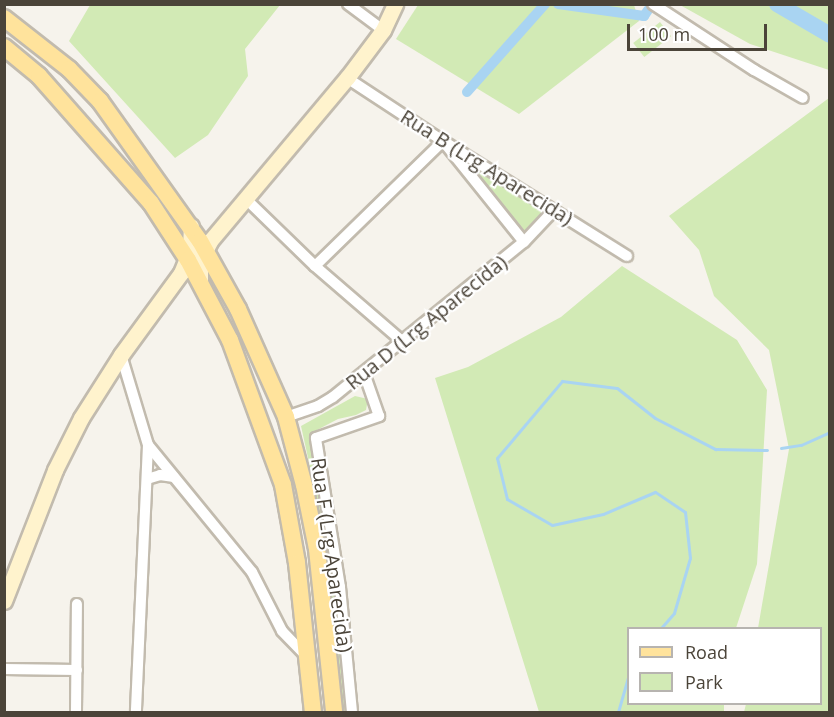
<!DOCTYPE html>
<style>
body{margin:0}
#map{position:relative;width:834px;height:717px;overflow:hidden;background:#f6f3ec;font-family:"Open Sans",sans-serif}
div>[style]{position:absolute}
.green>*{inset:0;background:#d2eab5;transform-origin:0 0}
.stream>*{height:3px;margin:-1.5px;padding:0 1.5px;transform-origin:1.5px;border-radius:1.5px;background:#a9d4f2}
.canal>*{height:10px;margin:-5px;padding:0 5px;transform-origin:5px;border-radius:5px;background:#a9d4f2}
.river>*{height:16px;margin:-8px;padding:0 8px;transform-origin:8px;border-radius:8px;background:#a9d4f2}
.roads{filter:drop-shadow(2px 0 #c2bbae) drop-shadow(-2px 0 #c2bbae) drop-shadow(0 2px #c2bbae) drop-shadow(0 -2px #c2bbae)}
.street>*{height:10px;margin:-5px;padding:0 5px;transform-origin:5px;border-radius:5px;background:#fff}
.secondary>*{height:15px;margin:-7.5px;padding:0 7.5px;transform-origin:7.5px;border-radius:7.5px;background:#fff3cd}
.primary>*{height:16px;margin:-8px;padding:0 8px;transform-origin:8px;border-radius:8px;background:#ffe39c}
span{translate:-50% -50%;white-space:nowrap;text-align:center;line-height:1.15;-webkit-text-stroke:4.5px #fff;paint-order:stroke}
.street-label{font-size:20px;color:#4b4439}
.frame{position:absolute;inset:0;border:6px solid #4b4439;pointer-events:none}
.legend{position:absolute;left:627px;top:627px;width:195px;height:78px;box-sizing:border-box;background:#fff;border:2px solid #b7b4b0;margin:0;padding:8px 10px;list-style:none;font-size:18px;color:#4b4439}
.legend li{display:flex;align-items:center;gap:12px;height:30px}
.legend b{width:30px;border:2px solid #b7b4b0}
.scale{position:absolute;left:627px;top:24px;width:140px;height:27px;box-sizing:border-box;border:3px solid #4b4439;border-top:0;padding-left:8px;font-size:18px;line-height:21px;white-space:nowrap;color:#4b4439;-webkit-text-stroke:4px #fff;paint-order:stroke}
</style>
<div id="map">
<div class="green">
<i style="clip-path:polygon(90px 5px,90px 4px,280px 5px,245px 49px,248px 76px,208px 135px,175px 158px,69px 41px)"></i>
<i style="clip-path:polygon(418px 5px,634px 5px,639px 21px,519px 114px,396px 39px)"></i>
<i style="clip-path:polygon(680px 5px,829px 5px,829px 70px,750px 44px)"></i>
<i style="left:660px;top:22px;width:18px;height:34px;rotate:52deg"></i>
<i style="clip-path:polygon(829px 98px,829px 712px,744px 712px,746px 704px,820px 704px,820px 628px,758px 628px,789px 449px,769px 350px,714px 296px,699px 250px,669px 216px)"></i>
<i style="clip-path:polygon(466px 165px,549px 209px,525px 236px)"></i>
<i style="clip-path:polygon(622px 266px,737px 340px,767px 390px,757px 564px,736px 628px,628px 628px,628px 704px,724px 704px,724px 712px,539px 712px,435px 378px,468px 367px,561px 317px)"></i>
<i style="clip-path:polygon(355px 396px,368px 399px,366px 410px,356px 415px,338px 419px,317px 430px,312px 439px,330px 524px,347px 712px,341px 712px,322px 521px,301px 426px)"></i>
</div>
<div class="stream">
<i style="left:781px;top:448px;width:20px;rotate:-9deg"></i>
<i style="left:801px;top:445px;width:32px;rotate:-24deg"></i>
<i style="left:661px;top:628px;width:20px;rotate:-49deg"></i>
<i style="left:674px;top:613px;width:57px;rotate:-73.8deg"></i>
<i style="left:690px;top:558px;width:46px;rotate:-96.2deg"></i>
<i style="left:685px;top:512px;width:36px;rotate:-146deg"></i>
<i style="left:655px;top:492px;width:56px;rotate:157.1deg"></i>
<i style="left:603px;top:514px;width:52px;rotate:167.8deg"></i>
<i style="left:552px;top:525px;width:52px;rotate:-150deg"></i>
<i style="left:507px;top:499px;width:42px;rotate:-103.7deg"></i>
<i style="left:497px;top:458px;width:101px;rotate:-49.8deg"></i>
<i style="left:562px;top:381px;width:55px;rotate:7.3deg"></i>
<i style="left:617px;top:388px;width:48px;rotate:38.3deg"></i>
<i style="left:655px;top:418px;width:68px;rotate:27.3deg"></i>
<i style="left:715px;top:449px;width:52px;rotate:1.1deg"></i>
<i style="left:618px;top:712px;width:35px;rotate:-74deg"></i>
</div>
<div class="canal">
<i style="left:558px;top:4px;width:87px;rotate:7.9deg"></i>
<i style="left:644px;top:16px;width:7px;rotate:-56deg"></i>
<i style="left:467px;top:92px;width:118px;rotate:-48.4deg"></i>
</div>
<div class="river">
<i style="left:777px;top:4px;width:61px;rotate:30.3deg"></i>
</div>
<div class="roads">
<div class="street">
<i style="left:348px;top:4px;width:44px;rotate:36.6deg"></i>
<i style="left:653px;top:4px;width:121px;rotate:33.2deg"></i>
<i style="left:754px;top:70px;width:56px;rotate:29.7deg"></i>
<i style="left:347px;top:78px;width:115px;rotate:33.3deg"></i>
<i style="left:443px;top:141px;width:217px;rotate:32deg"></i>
<i style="left:246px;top:199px;width:96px;rotate:44.2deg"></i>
<i style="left:315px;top:266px;width:116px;rotate:40.8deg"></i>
<i style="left:315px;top:266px;width:179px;rotate:-44.3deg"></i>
<i style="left:443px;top:141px;width:129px;rotate:51.3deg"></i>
<i style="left:121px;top:355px;width:94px;rotate:73.3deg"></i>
<i style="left:148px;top:445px;width:267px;rotate:92.6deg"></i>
<i style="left:286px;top:417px;width:34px;rotate:-19deg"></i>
<i style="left:318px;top:406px;width:17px;rotate:-31deg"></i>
<i style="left:333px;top:397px;width:246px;rotate:-39.1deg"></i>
<i style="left:524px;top:242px;width:44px;rotate:-46.8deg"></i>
<i style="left:148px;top:445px;width:164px;rotate:50.7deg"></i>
<i style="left:252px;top:572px;width:66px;rotate:63deg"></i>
<i style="left:282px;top:631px;width:36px;rotate:46deg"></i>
<i style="left:147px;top:479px;width:14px;rotate:-17deg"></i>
<i style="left:160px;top:475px;width:14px;rotate:8deg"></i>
<i style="left:4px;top:669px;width:73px;rotate:0.8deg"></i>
<i style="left:76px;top:712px;width:108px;rotate:-89.5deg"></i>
<i style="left:352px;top:712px;width:126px;rotate:-95.5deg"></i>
<i style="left:340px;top:587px;width:151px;rotate:-99.2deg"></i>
<i style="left:316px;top:438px;width:67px;rotate:-19.2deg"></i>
<i style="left:379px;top:416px;width:46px;rotate:-109.2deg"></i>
</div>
<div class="secondary">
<i style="left:200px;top:283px;width:22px;rotate:-90deg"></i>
<i style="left:200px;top:261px;width:22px;rotate:-63deg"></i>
<i style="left:210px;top:241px;width:213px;rotate:-50deg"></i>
<i style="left:347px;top:78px;width:60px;rotate:-53.1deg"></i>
<i style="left:383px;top:30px;width:29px;rotate:-65deg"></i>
<i style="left:4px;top:601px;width:141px;rotate:-68.7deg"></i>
<i style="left:55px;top:470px;width:58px;rotate:-63.4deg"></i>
<i style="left:81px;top:418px;width:75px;rotate:-57.6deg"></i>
<i style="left:121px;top:355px;width:102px;rotate:-53.8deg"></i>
<i style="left:181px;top:273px;width:24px;rotate:-68deg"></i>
<i style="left:190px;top:251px;width:25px;rotate:-88deg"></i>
</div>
<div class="primary">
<i style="left:4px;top:18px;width:83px;rotate:38.1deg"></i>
<i style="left:69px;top:69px;width:45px;rotate:45.9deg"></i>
<i style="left:100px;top:101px;width:172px;rotate:54.5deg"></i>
<i style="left:200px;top:241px;width:78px;rotate:60.8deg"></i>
<i style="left:238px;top:309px;width:118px;rotate:66deg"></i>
<i style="left:286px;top:417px;width:70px;rotate:75.2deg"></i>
<i style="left:304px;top:485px;width:65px;rotate:78.5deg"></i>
<i style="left:317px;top:549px;width:164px;rotate:84deg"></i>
<i style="left:4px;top:47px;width:45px;rotate:39.6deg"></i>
<i style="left:39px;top:76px;width:169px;rotate:48.6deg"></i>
<i style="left:151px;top:203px;width:68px;rotate:57deg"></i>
<i style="left:188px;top:260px;width:90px;rotate:62.3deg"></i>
<i style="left:230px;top:340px;width:154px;rotate:69.9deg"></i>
<i style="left:283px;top:485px;width:79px;rotate:79.8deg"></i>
<i style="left:297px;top:563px;width:150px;rotate:83.9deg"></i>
</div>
</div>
<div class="street-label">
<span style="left:487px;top:167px;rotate:32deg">Rua B (Lrg Aparecida)</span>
<span style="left:426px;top:322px;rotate:-39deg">Rua D (Lrg Aparecida)</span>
<span style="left:332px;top:555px;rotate:82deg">Rua F (Lrg Aparecida)</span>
</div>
<div class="frame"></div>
<ul class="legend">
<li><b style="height:8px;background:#ffe39c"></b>Road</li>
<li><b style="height:16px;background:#d2eab5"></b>Park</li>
</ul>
<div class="scale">100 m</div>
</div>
